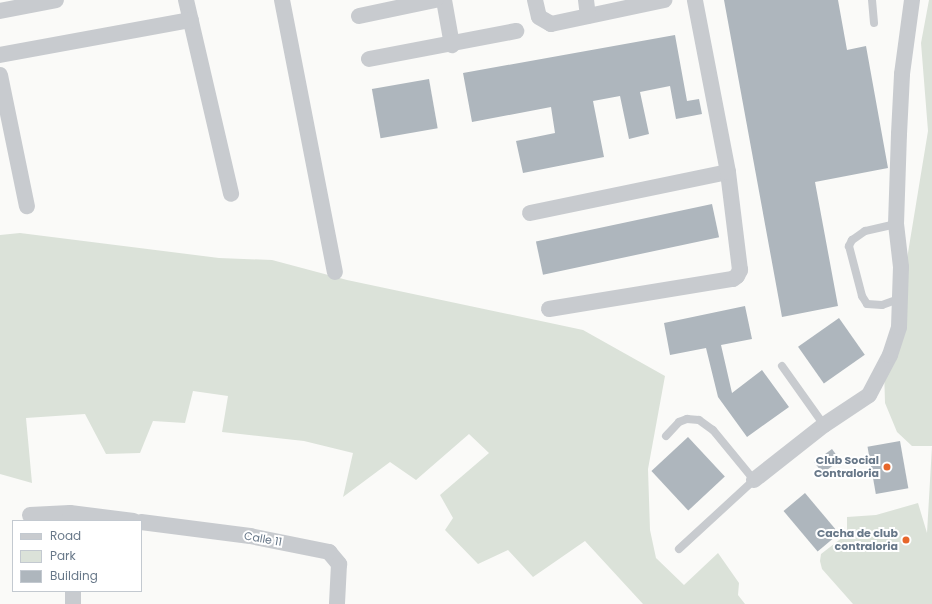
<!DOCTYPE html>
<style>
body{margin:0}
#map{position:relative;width:932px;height:604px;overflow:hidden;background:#fafaf8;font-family:Poppins,sans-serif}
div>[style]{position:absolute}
.green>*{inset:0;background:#dbe2d9}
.building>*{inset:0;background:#aeb6bd;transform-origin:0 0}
.lane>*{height:8px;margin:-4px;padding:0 4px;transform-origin:4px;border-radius:4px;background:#c8cbcf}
.street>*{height:16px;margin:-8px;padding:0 8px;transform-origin:8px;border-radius:8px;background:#c8cbcf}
.dots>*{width:11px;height:11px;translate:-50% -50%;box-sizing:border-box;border:2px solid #fff;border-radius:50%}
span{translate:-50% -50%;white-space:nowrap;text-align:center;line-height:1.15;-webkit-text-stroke:4px #fff;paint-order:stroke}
.poi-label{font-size:11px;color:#687889;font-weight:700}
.right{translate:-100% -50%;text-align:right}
.street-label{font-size:11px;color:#687889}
.legend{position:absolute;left:12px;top:520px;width:130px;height:72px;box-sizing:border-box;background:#fff;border:1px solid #c3c9d0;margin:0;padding:5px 7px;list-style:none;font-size:12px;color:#687889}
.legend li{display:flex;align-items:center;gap:8px;height:20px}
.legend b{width:20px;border:1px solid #c3c9d0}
</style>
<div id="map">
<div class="green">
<i style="clip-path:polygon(929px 0,932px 0,932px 604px,853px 604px,822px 569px,820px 561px,821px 554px,847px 534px,847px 517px,876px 515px,918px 503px,927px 533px,932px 446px,912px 446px,897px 432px,885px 403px,884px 368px,906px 265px,928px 131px,921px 43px)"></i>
<i style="clip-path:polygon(20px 233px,219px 258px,272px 260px,347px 280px,583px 330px,665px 376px,648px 469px,650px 530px,656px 558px,684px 585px,718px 553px,739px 583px,738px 595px,745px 604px,643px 604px,585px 541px,533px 577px,508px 550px,478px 564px,445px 530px,453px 518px,440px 495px,489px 453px,469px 434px,416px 480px,390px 462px,343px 497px,353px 453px,304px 441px,222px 432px,228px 396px,193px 391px,185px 423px,153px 421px,140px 453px,106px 454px,85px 414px,26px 418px,32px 483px,0 474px,0 235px)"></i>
</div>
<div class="building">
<i style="clip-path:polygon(724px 0,838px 0,847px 50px,866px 46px,888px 168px,815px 182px,838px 306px,782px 317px)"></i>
<i style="clip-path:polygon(675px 35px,687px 101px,699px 99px,702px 114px,676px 119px,670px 86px,640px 92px,649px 134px,629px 139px,620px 96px,593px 101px,604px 157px,523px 173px,516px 141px,555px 133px,551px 107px,472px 122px,463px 73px)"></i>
<i style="left:429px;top:79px;width:50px;height:58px;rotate:80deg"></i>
<i style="left:712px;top:204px;width:34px;height:180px;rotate:78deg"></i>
<i style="clip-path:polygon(745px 306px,752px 339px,721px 345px,732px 393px,762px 370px,789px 407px,747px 437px,718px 397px,706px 348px,670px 355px,664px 323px)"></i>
<i style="left:839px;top:318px;width:45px;height:50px;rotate:55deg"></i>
<i style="left:688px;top:437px;width:54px;height:50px;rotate:47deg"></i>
<i style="left:900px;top:441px;width:48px;height:33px;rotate:80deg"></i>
<i style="left:832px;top:449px;width:14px;height:22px;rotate:54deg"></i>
<i style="left:805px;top:493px;width:53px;height:28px;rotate:50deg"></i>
</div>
<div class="lane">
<i style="left:872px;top:0;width:23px;rotate:85deg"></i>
<i style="left:896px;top:224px;width:32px;rotate:167deg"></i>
<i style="left:865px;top:231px;width:16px;rotate:145deg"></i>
<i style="left:852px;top:240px;width:7px;rotate:117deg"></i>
<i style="left:849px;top:246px;width:52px;rotate:75.4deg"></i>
<i style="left:862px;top:296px;width:9px;rotate:58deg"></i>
<i style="left:867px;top:304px;width:15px;rotate:4deg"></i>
<i style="left:882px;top:305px;width:20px;rotate:-20deg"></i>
<i style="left:782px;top:366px;width:72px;rotate:54.6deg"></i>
<i style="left:666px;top:436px;width:19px;rotate:-47deg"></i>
<i style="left:679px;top:422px;width:9px;rotate:-21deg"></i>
<i style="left:687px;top:419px;width:12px;rotate:5deg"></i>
<i style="left:699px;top:420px;width:17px;rotate:36deg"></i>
<i style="left:713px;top:430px;width:65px;rotate:50.6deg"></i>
<i style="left:754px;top:480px;width:102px;rotate:137.4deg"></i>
</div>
<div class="street">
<i style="left:186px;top:0;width:199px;rotate:76.9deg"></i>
<i style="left:282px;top:0;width:277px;rotate:79deg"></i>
<i style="left:444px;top:0;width:46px;rotate:79.9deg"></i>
<i style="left:535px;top:0;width:17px;rotate:77deg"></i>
<i style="left:539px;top:17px;width:14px;rotate:30deg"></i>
<i style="left:551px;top:24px;width:116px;rotate:-12deg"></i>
<i style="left:586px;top:0;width:16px;rotate:83deg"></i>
<i style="left:0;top:11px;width:57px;rotate:-11.1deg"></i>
<i style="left:359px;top:16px;width:78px;rotate:-11.9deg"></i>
<i style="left:0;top:55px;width:194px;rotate:-10.4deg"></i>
<i style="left:369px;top:59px;width:150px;rotate:-10.8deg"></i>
<i style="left:0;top:75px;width:134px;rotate:78.4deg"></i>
<i style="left:530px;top:213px;width:202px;rotate:-11.7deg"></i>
<i style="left:549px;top:309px;width:186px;rotate:-9.3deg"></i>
<i style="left:733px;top:279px;width:5px;rotate:-37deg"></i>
<i style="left:737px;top:276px;width:7px;rotate:-63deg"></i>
<i style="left:740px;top:270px;width:99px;rotate:-97deg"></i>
<i style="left:728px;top:172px;width:175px;rotate:-100.9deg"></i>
<i style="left:754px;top:480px;width:89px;rotate:-38.2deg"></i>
<i style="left:824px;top:425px;width:54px;rotate:-33.7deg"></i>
<i style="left:869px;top:395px;width:45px;rotate:-62.3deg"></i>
<i style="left:890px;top:355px;width:29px;rotate:-72deg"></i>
<i style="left:899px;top:327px;width:60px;rotate:-88.1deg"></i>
<i style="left:901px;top:267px;width:43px;rotate:-96.6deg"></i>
<i style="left:896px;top:224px;width:90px;rotate:-88.1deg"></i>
<i style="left:899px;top:134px;width:60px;rotate:-87.1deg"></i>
<i style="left:902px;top:74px;width:75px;rotate:-82.3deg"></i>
<i style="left:30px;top:515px;width:40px;rotate:-2.9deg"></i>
<i style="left:70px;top:513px;width:64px;rotate:7.1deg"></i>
<i style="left:141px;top:522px;width:110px;rotate:7.3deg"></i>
<i style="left:250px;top:536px;width:81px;rotate:11.4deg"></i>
<i style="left:329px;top:552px;width:16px;rotate:50deg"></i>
<i style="left:339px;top:564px;width:40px;rotate:92.9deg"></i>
<i style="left:73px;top:591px;width:13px;rotate:90deg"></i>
</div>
<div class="dots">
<i style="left:887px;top:467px;background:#e7672b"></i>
<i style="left:906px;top:540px;background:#e7672b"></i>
</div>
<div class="poi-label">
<span class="right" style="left:879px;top:467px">Club Social<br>Contraloria</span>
<span class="right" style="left:898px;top:540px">Cacha de club<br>contraloria</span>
</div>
<div class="street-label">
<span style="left:263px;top:539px;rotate:10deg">Calle 11</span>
</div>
<ul class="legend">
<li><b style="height:5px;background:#c8cbcf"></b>Road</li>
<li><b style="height:11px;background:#dbe2d9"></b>Park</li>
<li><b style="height:11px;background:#aeb6bd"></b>Building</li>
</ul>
</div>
